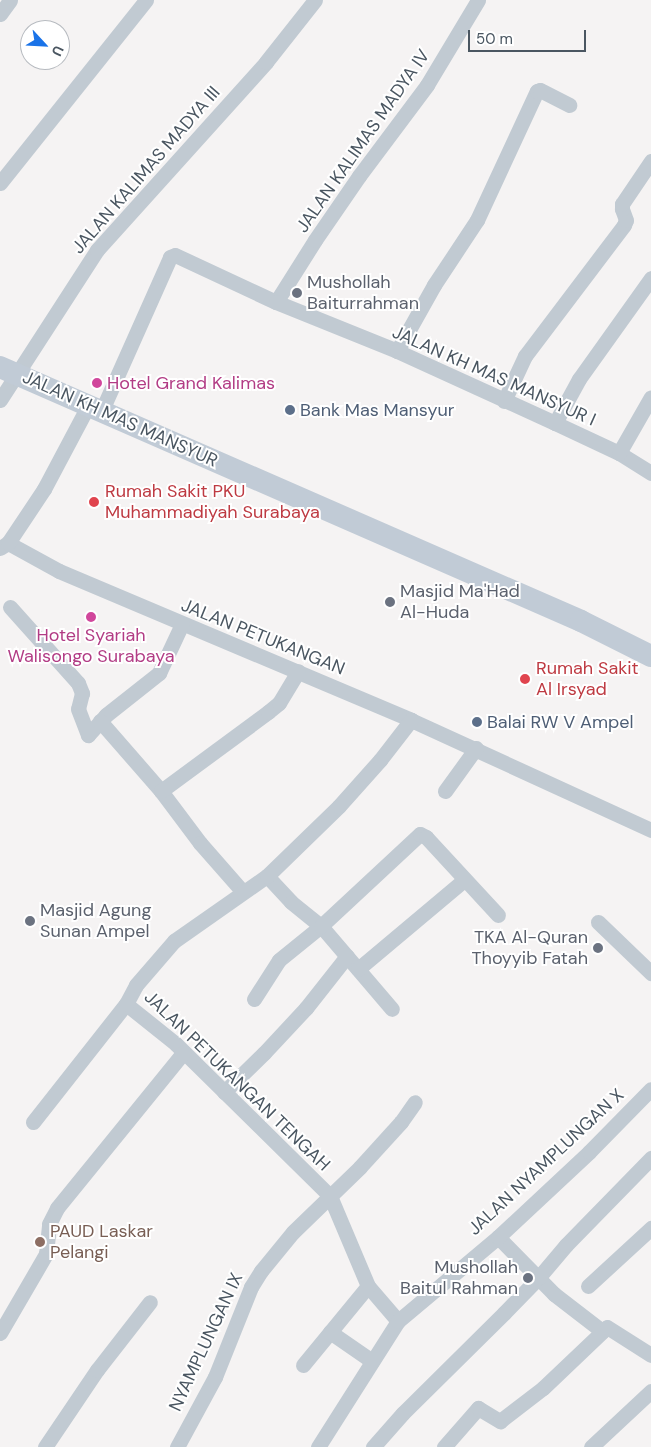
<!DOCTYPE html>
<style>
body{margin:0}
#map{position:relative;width:651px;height:1447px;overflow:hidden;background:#f5f3f3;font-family:"DM Sans",sans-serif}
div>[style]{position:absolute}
.street>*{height:15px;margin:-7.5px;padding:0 7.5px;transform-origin:7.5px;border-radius:7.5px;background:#c1cad2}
.secondary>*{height:22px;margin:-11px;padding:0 11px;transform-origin:11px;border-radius:11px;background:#c1cbd6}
.dots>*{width:14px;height:14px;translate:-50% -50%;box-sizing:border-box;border:2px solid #fff;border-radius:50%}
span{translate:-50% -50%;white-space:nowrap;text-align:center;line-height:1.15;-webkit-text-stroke:4px #fff;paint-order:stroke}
.street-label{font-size:18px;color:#4a5661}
.worship-label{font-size:18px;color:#5b616d}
.left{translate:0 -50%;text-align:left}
.right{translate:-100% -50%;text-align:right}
.hotel-label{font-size:18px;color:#b23c85}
.service-label{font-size:18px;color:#4e5e75}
.health-label{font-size:18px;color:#be3a42}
.education-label{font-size:18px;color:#785e54}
.north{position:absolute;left:20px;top:20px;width:50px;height:50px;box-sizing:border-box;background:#fff;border:1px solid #b7bbc0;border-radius:50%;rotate:115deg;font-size:14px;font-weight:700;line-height:20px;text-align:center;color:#4a5661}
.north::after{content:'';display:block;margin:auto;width:18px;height:22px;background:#1a73e8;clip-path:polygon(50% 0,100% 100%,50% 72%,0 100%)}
.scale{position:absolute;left:468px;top:30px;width:118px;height:22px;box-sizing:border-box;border:2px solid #4a5661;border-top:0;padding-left:6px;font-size:15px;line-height:18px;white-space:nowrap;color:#4a5661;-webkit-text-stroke:4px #fff;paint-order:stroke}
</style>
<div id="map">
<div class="street">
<i style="left:0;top:14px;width:17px;rotate:-54deg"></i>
<i style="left:0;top:183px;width:234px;rotate:-51.4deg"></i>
<i style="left:276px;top:302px;width:73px;rotate:-57.8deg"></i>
<i style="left:315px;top:240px;width:78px;rotate:-55.5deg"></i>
<i style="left:359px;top:176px;width:114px;rotate:-53.2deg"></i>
<i style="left:427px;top:85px;width:99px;rotate:-59deg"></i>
<i style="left:397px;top:351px;width:76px;rotate:-60.7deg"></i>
<i style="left:434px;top:285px;width:78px;rotate:-56.5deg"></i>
<i style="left:477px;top:220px;width:142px;rotate:-65.1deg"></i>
<i style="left:537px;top:91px;width:3px;rotate:-18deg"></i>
<i style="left:540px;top:90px;width:33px;rotate:27deg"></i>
<i style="left:0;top:400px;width:179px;rotate:-57.1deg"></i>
<i style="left:97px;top:250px;width:253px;rotate:-48deg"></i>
<i style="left:266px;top:62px;width:79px;rotate:-51.7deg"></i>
<i style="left:504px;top:401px;width:50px;rotate:-65deg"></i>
<i style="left:525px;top:356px;width:164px;rotate:-52.9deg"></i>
<i style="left:624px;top:225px;width:5px;rotate:-68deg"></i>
<i style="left:626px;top:220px;width:12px;rotate:-110deg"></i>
<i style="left:622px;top:209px;width:5px;rotate:-90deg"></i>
<i style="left:622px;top:204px;width:52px;rotate:-56deg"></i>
<i style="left:102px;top:410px;width:167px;rotate:-66deg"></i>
<i style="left:170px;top:257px;width:5px;rotate:-22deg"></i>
<i style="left:175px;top:255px;width:111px;rotate:25deg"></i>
<i style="left:276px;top:302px;width:131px;rotate:22deg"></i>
<i style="left:397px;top:351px;width:174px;rotate:24.5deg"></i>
<i style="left:555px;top:423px;width:71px;rotate:25.1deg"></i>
<i style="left:619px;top:453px;width:38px;rotate:32deg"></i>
<i style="left:555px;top:423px;width:50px;rotate:-61.4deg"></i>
<i style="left:579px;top:379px;width:124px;rotate:-54.5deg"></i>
<i style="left:619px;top:453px;width:64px;rotate:-60.3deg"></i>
<i style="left:8px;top:543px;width:58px;rotate:28.8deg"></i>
<i style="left:59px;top:571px;width:382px;rotate:22.9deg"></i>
<i style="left:411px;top:720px;width:264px;rotate:24.6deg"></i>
<i style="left:0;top:548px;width:9px;rotate:-32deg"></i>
<i style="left:8px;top:543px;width:65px;rotate:-56.3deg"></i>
<i style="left:44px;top:489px;width:96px;rotate:-62.1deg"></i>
<i style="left:10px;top:607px;width:102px;rotate:48.2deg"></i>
<i style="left:78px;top:683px;width:11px;rotate:68deg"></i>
<i style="left:82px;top:693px;width:16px;rotate:104deg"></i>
<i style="left:78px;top:709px;width:28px;rotate:69deg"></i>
<i style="left:88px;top:735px;width:27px;rotate:-48deg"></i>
<i style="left:106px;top:715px;width:68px;rotate:-38.4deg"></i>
<i style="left:159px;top:673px;width:54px;rotate:-64.9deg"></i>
<i style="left:100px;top:721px;width:93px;rotate:48.9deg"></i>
<i style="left:161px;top:791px;width:65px;rotate:53.1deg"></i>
<i style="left:200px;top:843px;width:65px;rotate:48.7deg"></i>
<i style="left:161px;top:791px;width:133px;rotate:-36.4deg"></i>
<i style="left:268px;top:712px;width:14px;rotate:-39deg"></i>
<i style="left:279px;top:703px;width:37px;rotate:-59deg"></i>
<i style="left:445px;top:791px;width:53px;rotate:-54.2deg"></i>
<i style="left:267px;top:876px;width:35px;rotate:47deg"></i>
<i style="left:291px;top:902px;width:38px;rotate:39deg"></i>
<i style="left:321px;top:926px;width:109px;rotate:49.5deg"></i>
<i style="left:598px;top:922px;width:74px;rotate:43.9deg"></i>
<i style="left:358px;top:969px;width:138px;rotate:-40deg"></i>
<i style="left:254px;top:999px;width:46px;rotate:-57.3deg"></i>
<i style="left:279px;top:960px;width:54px;rotate:-39deg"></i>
<i style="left:321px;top:926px;width:135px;rotate:-42.9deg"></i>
<i style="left:420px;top:834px;width:7px;rotate:27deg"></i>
<i style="left:426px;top:837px;width:106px;rotate:47.3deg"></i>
<i style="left:224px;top:1092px;width:56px;rotate:-44.3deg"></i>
<i style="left:264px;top:1053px;width:62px;rotate:-47deg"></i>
<i style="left:306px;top:1008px;width:66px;rotate:-51.7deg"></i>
<i style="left:33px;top:1122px;width:150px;rotate:-51.8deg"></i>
<i style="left:498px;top:1237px;width:80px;rotate:45.5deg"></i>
<i style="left:554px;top:1294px;width:61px;rotate:37.6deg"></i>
<i style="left:588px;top:1286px;width:86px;rotate:-42.6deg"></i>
<i style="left:398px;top:1321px;width:46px;rotate:-130.6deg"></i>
<i style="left:368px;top:1286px;width:98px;rotate:-112.9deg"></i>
<i style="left:330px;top:1196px;width:216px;rotate:-135.4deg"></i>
<i style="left:176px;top:1044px;width:64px;rotate:-141.3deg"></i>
<i style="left:126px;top:1004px;width:21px;rotate:-62deg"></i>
<i style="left:136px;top:985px;width:58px;rotate:-49.2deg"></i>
<i style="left:174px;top:941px;width:113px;rotate:-35deg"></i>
<i style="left:267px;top:876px;width:100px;rotate:-44.2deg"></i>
<i style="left:339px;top:806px;width:62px;rotate:-48.3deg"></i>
<i style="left:380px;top:760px;width:51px;rotate:-52.2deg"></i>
<i style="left:330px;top:1332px;width:51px;rotate:34.6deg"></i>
<i style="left:0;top:1333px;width:91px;rotate:-59.8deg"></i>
<i style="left:46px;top:1254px;width:30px;rotate:-84deg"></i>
<i style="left:49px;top:1224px;width:18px;rotate:-63deg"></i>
<i style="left:57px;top:1208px;width:201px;rotate:-50.9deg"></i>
<i style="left:303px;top:1365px;width:102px;rotate:-50.6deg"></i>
<i style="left:45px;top:1447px;width:93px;rotate:-56deg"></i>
<i style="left:97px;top:1370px;width:86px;rotate:-52.1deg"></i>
<i style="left:177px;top:1447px;width:80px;rotate:-61.5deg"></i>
<i style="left:215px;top:1377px;width:97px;rotate:-68.2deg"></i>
<i style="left:251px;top:1287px;width:19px;rotate:-58deg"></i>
<i style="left:261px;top:1271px;width:50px;rotate:-50.6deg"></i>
<i style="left:293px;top:1232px;width:93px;rotate:-44.1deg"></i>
<i style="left:360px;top:1167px;width:61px;rotate:-47.7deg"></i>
<i style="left:401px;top:1122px;width:24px;rotate:-55deg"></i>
<i style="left:318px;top:1447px;width:149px;rotate:-57.6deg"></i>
<i style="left:398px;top:1321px;width:131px;rotate:-40deg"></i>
<i style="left:498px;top:1237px;width:125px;rotate:-43deg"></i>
<i style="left:589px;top:1152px;width:88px;rotate:-45.5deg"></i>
<i style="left:373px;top:1447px;width:45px;rotate:-48.6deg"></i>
<i style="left:403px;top:1413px;width:142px;rotate:-44.7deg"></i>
<i style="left:504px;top:1313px;width:50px;rotate:-45.8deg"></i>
<i style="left:539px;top:1277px;width:42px;rotate:-49.8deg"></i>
<i style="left:566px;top:1245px;width:122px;rotate:-45.7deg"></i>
<i style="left:444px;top:1447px;width:52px;rotate:-48.9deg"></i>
<i style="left:478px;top:1408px;width:26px;rotate:31deg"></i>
<i style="left:500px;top:1421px;width:54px;rotate:-37.5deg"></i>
<i style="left:543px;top:1388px;width:88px;rotate:-43.6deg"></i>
<i style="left:607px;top:1327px;width:52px;rotate:32.5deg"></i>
<i style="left:591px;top:1447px;width:82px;rotate:-43deg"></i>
</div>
<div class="secondary">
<i style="left:0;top:367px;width:634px;rotate:23.61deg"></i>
<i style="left:581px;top:621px;width:78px;rotate:26.6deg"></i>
</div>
<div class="dots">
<i style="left:297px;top:293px;background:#6b7280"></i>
<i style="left:97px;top:383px;background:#d1479c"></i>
<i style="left:290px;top:410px;background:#5c6f8a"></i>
<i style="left:94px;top:502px;background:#e0444e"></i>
<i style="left:390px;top:602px;background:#6b7280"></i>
<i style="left:91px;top:617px;background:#d1479c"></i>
<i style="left:525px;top:679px;background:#e0444e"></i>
<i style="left:477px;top:722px;background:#5c6f8a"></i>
<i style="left:30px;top:921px;background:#6b7280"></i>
<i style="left:598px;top:948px;background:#6b7280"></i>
<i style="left:40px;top:1242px;background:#8d6e63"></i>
<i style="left:528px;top:1278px;background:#6b7280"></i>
</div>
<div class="street-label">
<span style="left:363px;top:141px;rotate:-55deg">JALAN KALIMAS MADYA IV</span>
<span style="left:146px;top:170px;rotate:-49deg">JALAN KALIMAS MADYA III</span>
<span style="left:494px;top:376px;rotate:24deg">JALAN KH MAS MANSYUR I</span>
<span style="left:120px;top:419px;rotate:24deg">JALAN KH MAS MANSYUR</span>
<span style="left:263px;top:637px;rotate:22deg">JALAN PETUKANGAN</span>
<span style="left:237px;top:1081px;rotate:44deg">JALAN PETUKANGAN TENGAH</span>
<span style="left:546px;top:1162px;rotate:-43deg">JALAN NYAMPLUNGAN X</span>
<span style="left:206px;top:1342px;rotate:-65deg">NYAMPLUNGAN IX</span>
</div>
<div class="worship-label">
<span class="left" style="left:307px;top:293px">Mushollah<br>Baiturrahman</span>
<span class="left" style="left:400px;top:602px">Masjid Ma'Had<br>Al-Huda</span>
<span class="left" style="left:40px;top:921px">Masjid Agung<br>Sunan Ampel</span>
<span class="right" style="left:588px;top:948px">TKA Al-Quran<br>Thoyyib Fatah</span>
<span class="right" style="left:518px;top:1278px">Mushollah<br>Baitul Rahman</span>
</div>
<div class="hotel-label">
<span class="left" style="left:107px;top:383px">Hotel Grand Kalimas</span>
<span style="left:91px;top:646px">Hotel Syariah<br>Walisongo Surabaya</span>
</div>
<div class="service-label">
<span class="left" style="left:300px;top:410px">Bank Mas Mansyur</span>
<span class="left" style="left:487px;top:722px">Balai RW V Ampel</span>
</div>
<div class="health-label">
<span class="left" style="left:105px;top:502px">Rumah Sakit PKU<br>Muhammadiyah Surabaya</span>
<span class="left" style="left:536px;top:679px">Rumah Sakit<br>Al Irsyad</span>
</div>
<div class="education-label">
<span class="left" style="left:50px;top:1242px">PAUD Laskar<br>Pelangi</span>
</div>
<div class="north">U</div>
<div class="scale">50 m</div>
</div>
